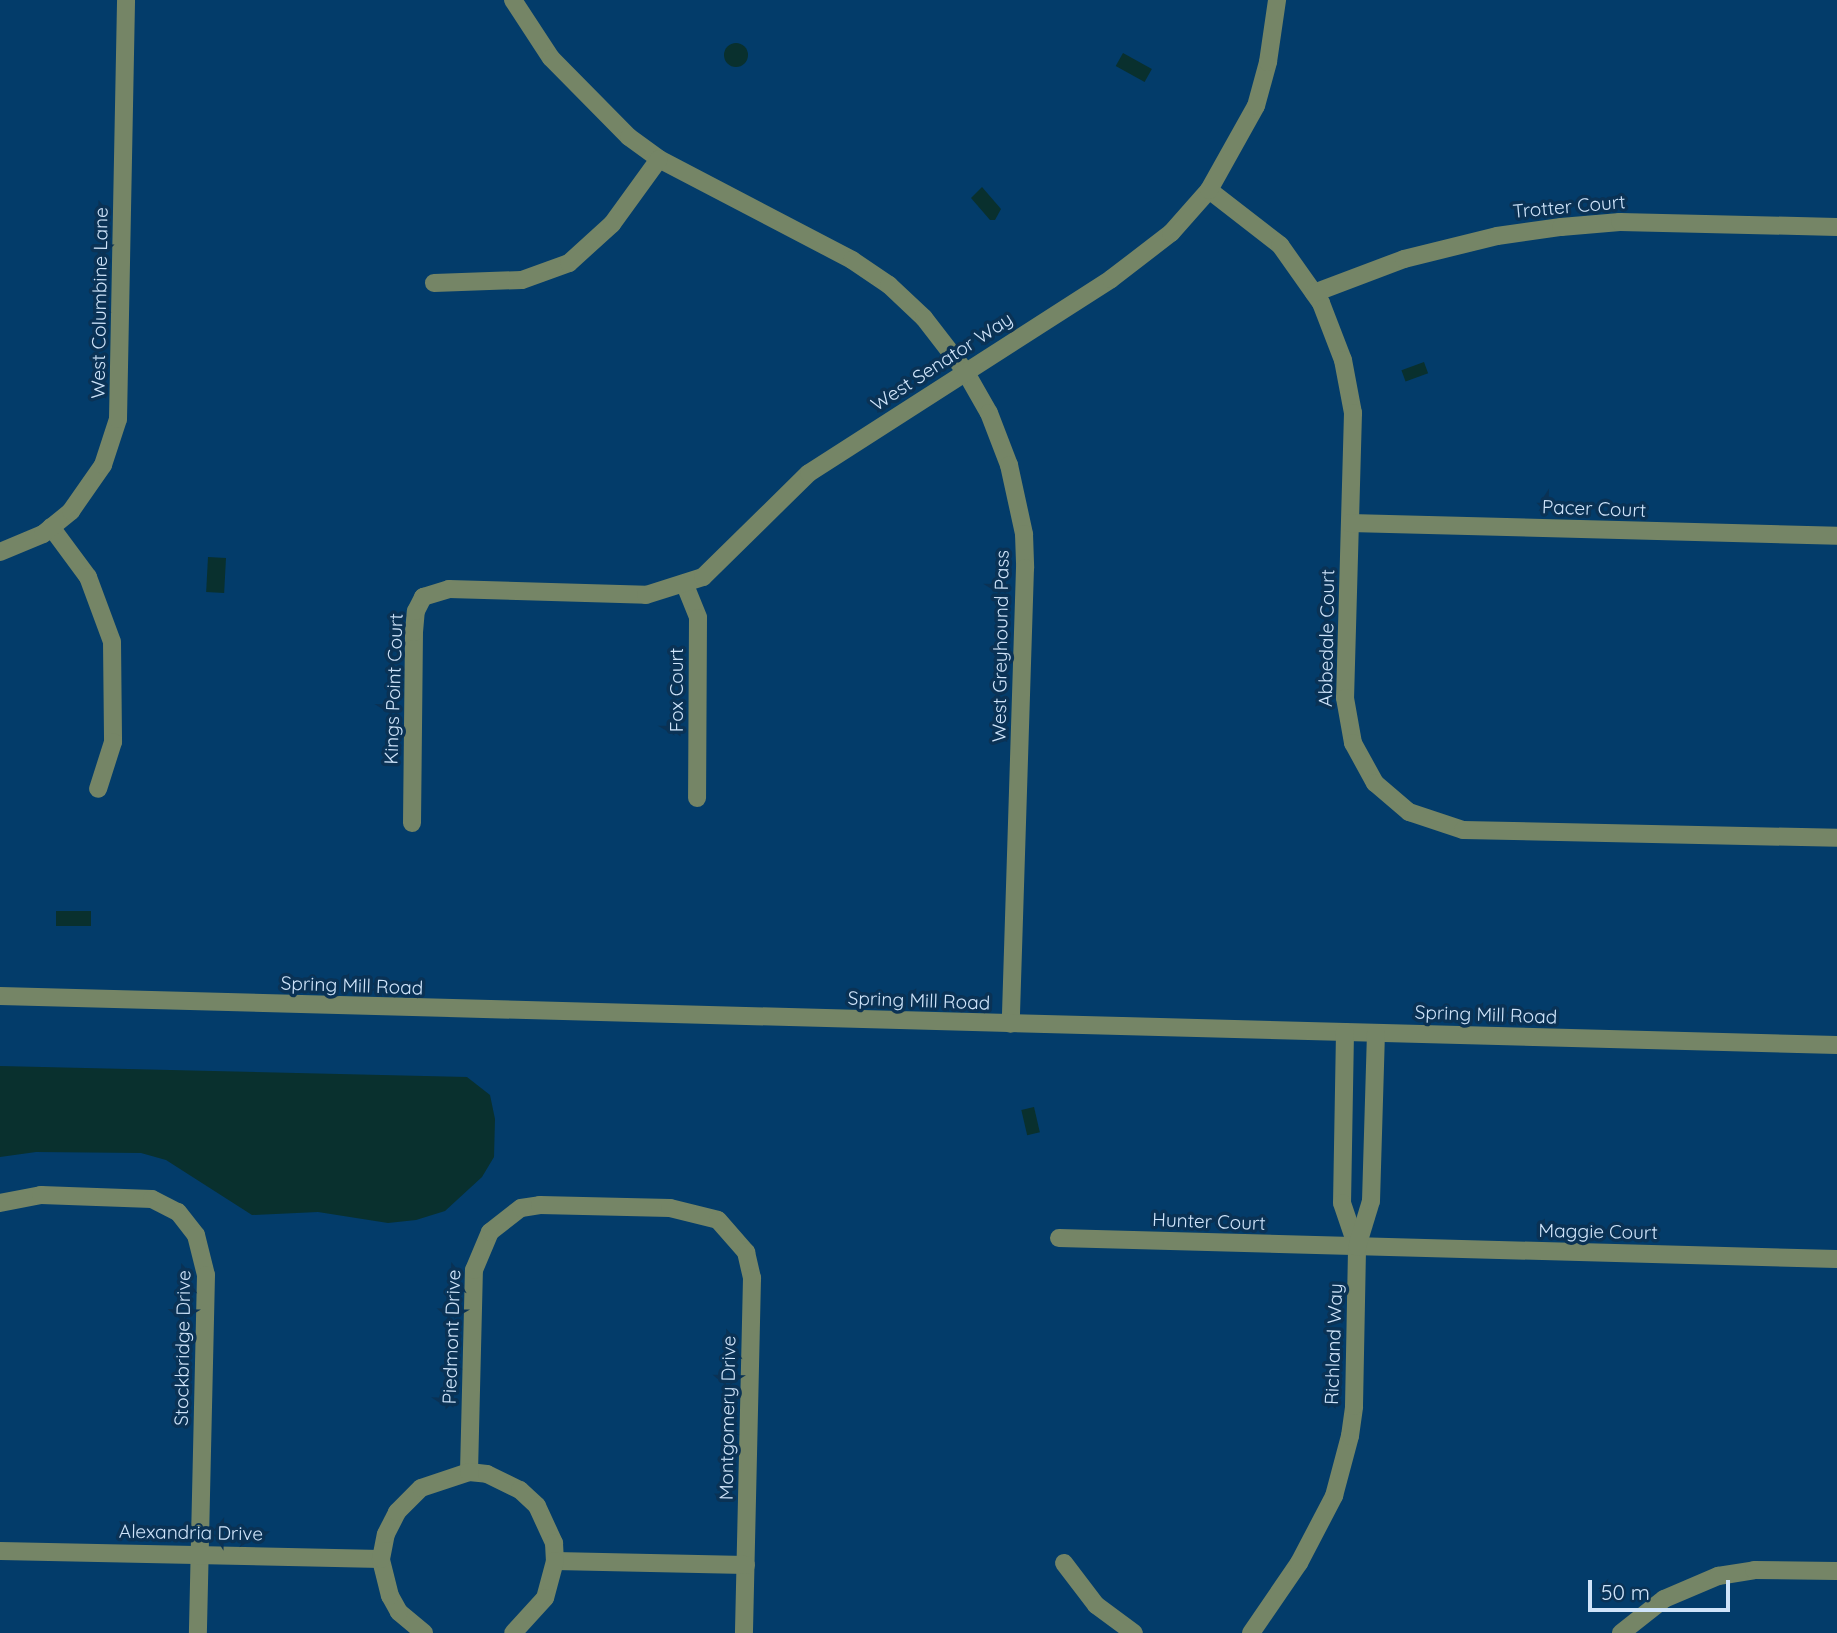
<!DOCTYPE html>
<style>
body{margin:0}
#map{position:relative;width:1837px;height:1633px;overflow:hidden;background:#033c6a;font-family:Quicksand,sans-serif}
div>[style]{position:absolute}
.water>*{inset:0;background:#09302e;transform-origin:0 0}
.round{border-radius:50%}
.minor>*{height:18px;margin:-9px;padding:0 9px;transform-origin:9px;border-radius:9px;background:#758566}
span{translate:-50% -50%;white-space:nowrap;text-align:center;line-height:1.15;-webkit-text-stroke:7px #0a3255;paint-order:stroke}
.street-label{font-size:19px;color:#cfe4fa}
.scale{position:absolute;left:1588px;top:1580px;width:142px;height:32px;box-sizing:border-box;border:4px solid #cfe4fa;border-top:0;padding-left:9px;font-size:21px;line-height:24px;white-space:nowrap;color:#cfe4fa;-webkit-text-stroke:5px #0a3255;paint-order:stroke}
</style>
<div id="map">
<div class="water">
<i class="round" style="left:724px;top:43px;width:24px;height:24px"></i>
<i style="left:1123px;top:53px;width:33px;height:15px;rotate:29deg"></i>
<i style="clip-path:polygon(982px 187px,1001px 209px,995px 220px,990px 220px,971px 198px)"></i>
<i style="left:1424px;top:362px;width:12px;height:24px;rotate:70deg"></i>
<i style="left:208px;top:557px;width:18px;height:35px;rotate:3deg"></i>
<i style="left:91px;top:911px;width:15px;height:35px;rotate:90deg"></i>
<i style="clip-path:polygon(0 1066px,467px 1077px,490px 1095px,495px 1119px,494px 1157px,482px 1177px,445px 1211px,416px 1220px,388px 1223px,318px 1212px,252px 1215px,166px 1160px,141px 1153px,36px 1152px,0 1157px)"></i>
<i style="left:1034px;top:1107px;width:26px;height:13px;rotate:77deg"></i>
</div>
<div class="minor">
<i style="left:513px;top:0;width:69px;rotate:56.8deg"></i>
<i style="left:551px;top:58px;width:111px;rotate:45.4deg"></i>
<i style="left:629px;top:137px;width:37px;rotate:36deg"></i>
<i style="left:659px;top:159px;width:218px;rotate:27.6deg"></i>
<i style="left:852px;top:260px;width:45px;rotate:34deg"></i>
<i style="left:889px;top:285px;width:48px;rotate:43.3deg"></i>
<i style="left:924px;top:318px;width:67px;rotate:52.3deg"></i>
<i style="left:965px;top:371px;width:48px;rotate:60.3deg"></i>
<i style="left:989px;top:413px;width:56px;rotate:69deg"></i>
<i style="left:1009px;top:465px;width:71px;rotate:77.7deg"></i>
<i style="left:1024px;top:534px;width:34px;rotate:88deg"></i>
<i style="left:1025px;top:568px;width:456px;rotate:91.8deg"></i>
<i style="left:1209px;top:190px;width:90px;rotate:37.8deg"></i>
<i style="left:1280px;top:245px;width:71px;rotate:54.7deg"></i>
<i style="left:1321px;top:303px;width:61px;rotate:68.9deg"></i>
<i style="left:1343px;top:360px;width:54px;rotate:79.3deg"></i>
<i style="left:1353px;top:413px;width:285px;rotate:91.6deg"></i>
<i style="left:1345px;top:698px;width:46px;rotate:79.9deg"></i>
<i style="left:1353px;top:743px;width:46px;rotate:61.2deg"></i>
<i style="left:1375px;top:783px;width:45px;rotate:40.5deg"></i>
<i style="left:1409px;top:812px;width:57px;rotate:18.4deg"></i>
<i style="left:1463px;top:830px;width:374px;rotate:1.2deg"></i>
<i style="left:434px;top:283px;width:88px;rotate:-2deg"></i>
<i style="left:522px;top:280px;width:50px;rotate:-19.9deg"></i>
<i style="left:569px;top:263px;width:58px;rotate:-42.2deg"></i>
<i style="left:612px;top:224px;width:80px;rotate:-54.1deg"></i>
<i style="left:1314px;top:293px;width:96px;rotate:-20.7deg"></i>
<i style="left:1404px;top:259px;width:96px;rotate:-13.9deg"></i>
<i style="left:1497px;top:236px;width:65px;rotate:-8deg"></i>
<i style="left:1561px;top:227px;width:59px;rotate:-4.8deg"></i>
<i style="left:1620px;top:222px;width:217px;rotate:1.3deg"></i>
<i style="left:1350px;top:523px;width:487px;rotate:1.5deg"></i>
<i style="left:51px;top:527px;width:62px;rotate:53.5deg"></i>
<i style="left:88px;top:577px;width:69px;rotate:69.7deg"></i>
<i style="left:112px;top:642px;width:100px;rotate:89.4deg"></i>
<i style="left:113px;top:742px;width:49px;rotate:107.7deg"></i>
<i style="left:0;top:552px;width:47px;rotate:-22.7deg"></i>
<i style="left:43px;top:534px;width:36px;rotate:-39deg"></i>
<i style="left:71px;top:511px;width:56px;rotate:-55.2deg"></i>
<i style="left:103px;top:465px;width:48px;rotate:-71.9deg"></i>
<i style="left:118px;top:419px;width:419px;rotate:-88.9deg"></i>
<i style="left:685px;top:585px;width:35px;rotate:68deg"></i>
<i style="left:698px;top:618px;width:180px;rotate:90.3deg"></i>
<i style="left:412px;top:823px;width:191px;rotate:-89.4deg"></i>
<i style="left:414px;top:632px;width:21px;rotate:-85deg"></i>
<i style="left:416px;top:611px;width:16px;rotate:-63deg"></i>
<i style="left:423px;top:597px;width:27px;rotate:-17deg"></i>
<i style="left:449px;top:589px;width:197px;rotate:1.7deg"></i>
<i style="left:646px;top:595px;width:60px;rotate:-17.5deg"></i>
<i style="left:703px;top:577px;width:148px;rotate:-44.5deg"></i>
<i style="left:809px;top:473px;width:359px;rotate:-32.7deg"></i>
<i style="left:1111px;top:279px;width:76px;rotate:-37.5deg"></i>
<i style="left:1171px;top:233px;width:57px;rotate:-48.5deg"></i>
<i style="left:1209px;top:190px;width:96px;rotate:-60.8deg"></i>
<i style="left:1256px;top:106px;width:46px;rotate:-74.7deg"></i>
<i style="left:1268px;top:62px;width:63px;rotate:-81.7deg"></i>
<i style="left:0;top:996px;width:1838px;rotate:1.53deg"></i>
<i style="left:1345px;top:1032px;width:171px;rotate:91deg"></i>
<i style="left:1342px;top:1203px;width:46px;rotate:71.2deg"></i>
<i style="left:0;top:1203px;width:42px;rotate:-11deg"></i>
<i style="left:41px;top:1195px;width:111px;rotate:2.1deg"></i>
<i style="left:152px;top:1199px;width:29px;rotate:27deg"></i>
<i style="left:178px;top:1212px;width:29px;rotate:52deg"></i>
<i style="left:196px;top:1235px;width:41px;rotate:76deg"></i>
<i style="left:206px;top:1275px;width:358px;rotate:91.3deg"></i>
<i style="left:1059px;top:1238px;width:778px;rotate:1.55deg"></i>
<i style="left:469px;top:1472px;width:202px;rotate:-88.6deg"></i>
<i style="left:474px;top:1270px;width:41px;rotate:-67.2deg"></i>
<i style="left:490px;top:1232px;width:39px;rotate:-38deg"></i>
<i style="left:521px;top:1208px;width:19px;rotate:-9deg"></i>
<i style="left:540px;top:1205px;width:130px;rotate:1.3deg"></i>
<i style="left:670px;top:1208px;width:49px;rotate:14deg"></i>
<i style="left:718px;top:1220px;width:43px;rotate:48.8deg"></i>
<i style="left:746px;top:1252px;width:27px;rotate:77deg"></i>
<i style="left:752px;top:1278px;width:355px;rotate:91.3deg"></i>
<i style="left:0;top:1551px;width:381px;rotate:1.2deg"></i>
<i style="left:555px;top:1561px;width:191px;rotate:1.2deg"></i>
<i style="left:1064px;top:1563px;width:53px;rotate:52.7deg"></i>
<i style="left:1096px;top:1605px;width:47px;rotate:36.4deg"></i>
<i style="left:424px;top:1633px;width:33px;rotate:-140deg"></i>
<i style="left:399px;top:1612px;width:18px;rotate:-119deg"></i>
<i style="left:390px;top:1596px;width:38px;rotate:-104deg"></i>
<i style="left:381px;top:1559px;width:25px;rotate:-79deg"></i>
<i style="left:386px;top:1534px;width:25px;rotate:-63deg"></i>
<i style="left:397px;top:1512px;width:34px;rotate:-45deg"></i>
<i style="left:421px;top:1488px;width:51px;rotate:-18.4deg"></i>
<i style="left:469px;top:1472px;width:18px;rotate:6deg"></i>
<i style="left:487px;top:1474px;width:37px;rotate:26deg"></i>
<i style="left:520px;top:1490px;width:23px;rotate:43deg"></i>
<i style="left:537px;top:1506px;width:41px;rotate:65.3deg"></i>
<i style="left:554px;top:1543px;width:18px;rotate:87deg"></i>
<i style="left:555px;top:1561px;width:38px;rotate:105deg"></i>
<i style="left:545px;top:1598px;width:47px;rotate:132.4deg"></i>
<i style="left:1251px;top:1633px;width:85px;rotate:-55.6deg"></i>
<i style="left:1299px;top:1563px;width:76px;rotate:-62.4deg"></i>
<i style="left:1334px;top:1496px;width:62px;rotate:-75.1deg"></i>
<i style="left:1350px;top:1436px;width:30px;rotate:-82deg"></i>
<i style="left:1354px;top:1406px;width:159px;rotate:-88.9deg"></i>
<i style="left:1357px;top:1247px;width:48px;rotate:-73.1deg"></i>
<i style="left:1371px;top:1201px;width:168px;rotate:-88.3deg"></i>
<i style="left:1621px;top:1633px;width:55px;rotate:-38.3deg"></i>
<i style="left:1664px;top:1599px;width:59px;rotate:-23.1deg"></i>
<i style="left:1718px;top:1576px;width:36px;rotate:-9deg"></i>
<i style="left:1754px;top:1570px;width:83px;rotate:0.7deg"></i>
</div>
<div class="street-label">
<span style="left:1569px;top:207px;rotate:-5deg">Trotter Court</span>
<span style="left:100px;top:303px;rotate:-89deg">West Columbine Lane</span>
<span style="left:942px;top:362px;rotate:-33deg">West Senator Way</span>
<span style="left:1594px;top:509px;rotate:2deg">Pacer Court</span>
<span style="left:1327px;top:638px;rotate:-89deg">Abbedale Court</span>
<span style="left:1001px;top:646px;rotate:-89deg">West Greyhound Pass</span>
<span style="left:394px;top:689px;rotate:-88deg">Kings Point Court</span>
<span style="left:677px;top:690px;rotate:-90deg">Fox Court</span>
<span style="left:352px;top:986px;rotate:2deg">Spring Mill Road</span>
<span style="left:919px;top:1001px;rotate:2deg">Spring Mill Road</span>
<span style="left:1486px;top:1015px;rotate:2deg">Spring Mill Road</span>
<span style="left:1209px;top:1222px;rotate:2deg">Hunter Court</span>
<span style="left:1598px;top:1232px;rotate:1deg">Maggie Court</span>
<span style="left:452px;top:1337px;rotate:-88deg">Piedmont Drive</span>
<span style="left:1334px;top:1344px;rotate:-88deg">Richland Way</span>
<span style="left:183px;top:1348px;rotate:-89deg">Stockbridge Drive</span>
<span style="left:728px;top:1418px;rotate:-89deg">Montgomery Drive</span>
<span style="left:191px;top:1533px;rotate:1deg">Alexandria Drive</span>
</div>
<div class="scale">50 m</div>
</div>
